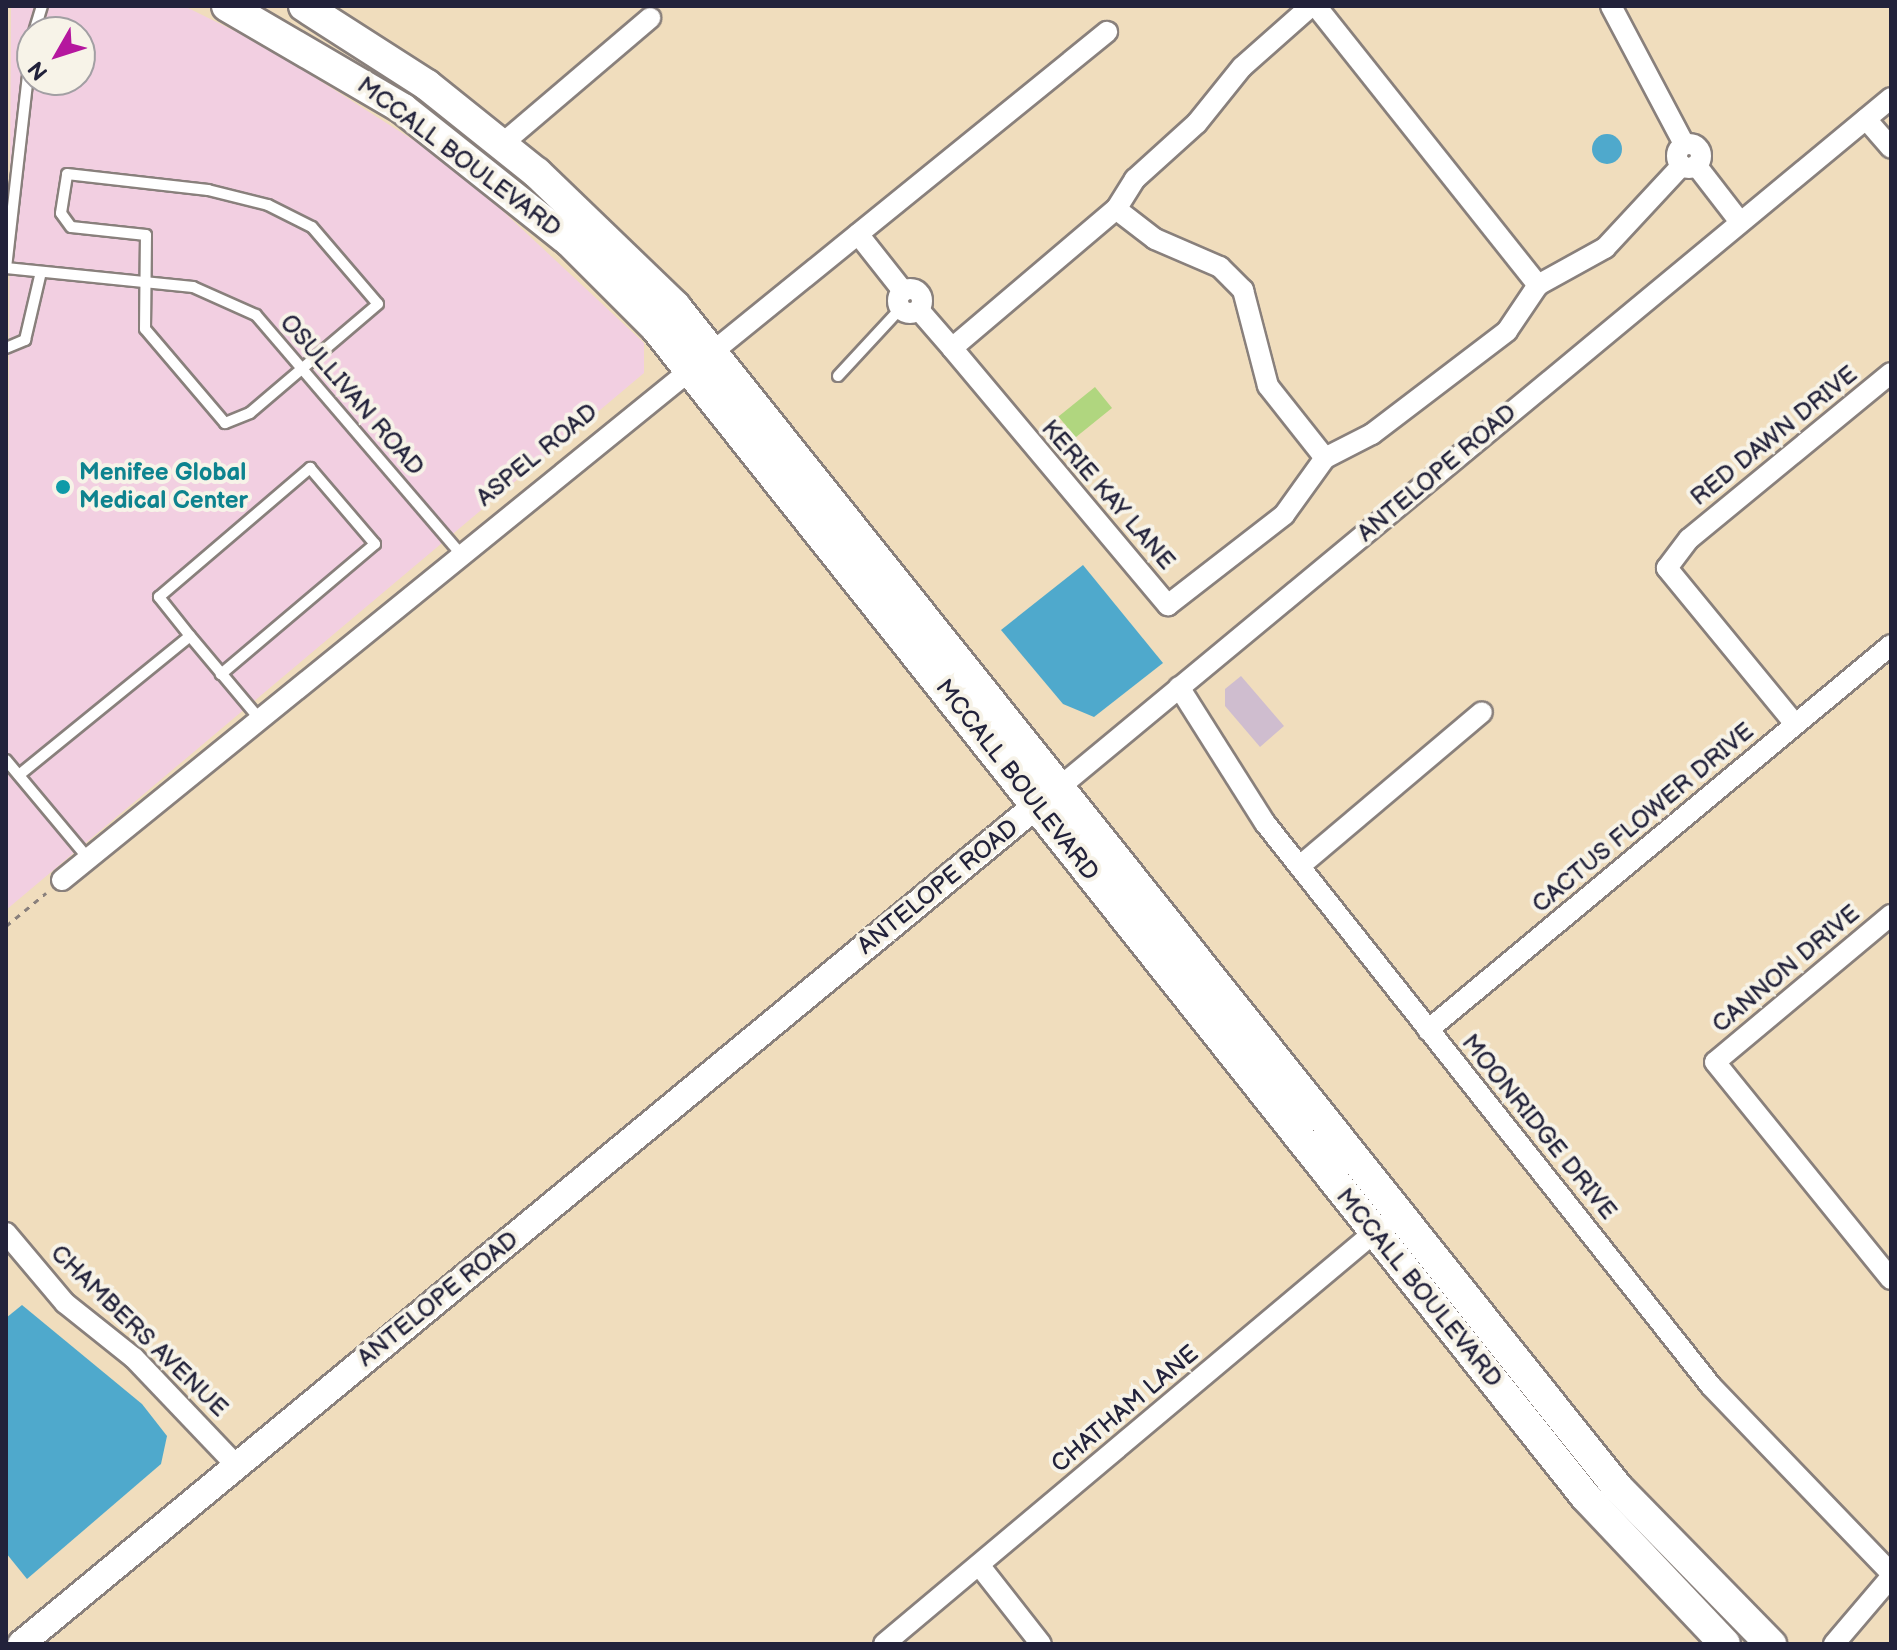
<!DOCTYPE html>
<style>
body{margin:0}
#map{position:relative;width:1897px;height:1650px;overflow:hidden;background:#f0ddbd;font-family:"Balsamiq Sans",sans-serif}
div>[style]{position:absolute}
.built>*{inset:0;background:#f2cfe1}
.industrial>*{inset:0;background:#cfbdcf}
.green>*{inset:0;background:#b0d67f;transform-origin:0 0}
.water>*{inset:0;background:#4fa9cc}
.round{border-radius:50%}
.path>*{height:3px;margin-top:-1.5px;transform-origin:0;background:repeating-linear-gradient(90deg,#89807c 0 6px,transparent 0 12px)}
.roads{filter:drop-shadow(2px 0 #89807c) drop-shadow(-2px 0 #89807c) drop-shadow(0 2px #89807c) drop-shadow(0 -2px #89807c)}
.service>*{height:10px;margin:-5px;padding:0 5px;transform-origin:5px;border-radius:5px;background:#fff}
.minor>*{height:20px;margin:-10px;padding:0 10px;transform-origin:10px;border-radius:10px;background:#fff}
.minor>.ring{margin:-10px;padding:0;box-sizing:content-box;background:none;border:20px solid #fff;border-radius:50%}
.tertiary>*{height:26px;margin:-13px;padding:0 13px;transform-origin:13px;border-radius:13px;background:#fff}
.secondary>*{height:30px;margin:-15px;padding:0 15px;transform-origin:15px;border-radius:15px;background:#fff}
.dots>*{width:22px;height:22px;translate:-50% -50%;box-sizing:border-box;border:4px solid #f7f3e8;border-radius:50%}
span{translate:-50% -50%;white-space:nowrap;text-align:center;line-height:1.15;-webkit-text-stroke:8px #f7f3e8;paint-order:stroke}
.street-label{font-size:24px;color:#22223b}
.culture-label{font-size:24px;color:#0d838f;font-weight:700}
.left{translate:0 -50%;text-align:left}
.frame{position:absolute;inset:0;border:8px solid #22223b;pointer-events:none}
.north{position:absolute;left:16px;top:16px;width:80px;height:80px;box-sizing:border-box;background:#f7f3e8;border:2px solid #a29fa3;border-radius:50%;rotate:231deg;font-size:22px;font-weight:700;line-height:32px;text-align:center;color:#22223b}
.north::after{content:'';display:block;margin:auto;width:28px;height:36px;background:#b5179e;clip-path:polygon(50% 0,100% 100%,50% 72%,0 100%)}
</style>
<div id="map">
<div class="built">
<i style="clip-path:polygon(evenodd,11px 6px,184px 6px,267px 47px,421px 145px,492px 201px,644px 343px,644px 373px,6px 910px,11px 6px,32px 32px,80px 32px,80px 80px,32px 80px,32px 32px)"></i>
</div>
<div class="industrial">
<i style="clip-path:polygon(1241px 676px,1284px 726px,1260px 747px,1225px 706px,1225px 689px)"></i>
</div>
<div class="green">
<i style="left:1095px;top:387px;width:27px;height:47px;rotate:51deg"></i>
</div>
<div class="water">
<i class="round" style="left:1592px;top:134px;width:30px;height:30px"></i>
<i style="clip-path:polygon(1083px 565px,1163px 663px,1094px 717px,1063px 704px,1001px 630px)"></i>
<i style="clip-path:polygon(22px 1305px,142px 1404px,167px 1436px,161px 1464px,27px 1579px,6px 1553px,6px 1318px)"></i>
</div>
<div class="path">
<i style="left:6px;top:926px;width:52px;rotate:-39.5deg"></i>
</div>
<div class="roads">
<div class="service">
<i style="left:34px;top:32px;width:27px;rotate:-73deg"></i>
<i style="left:67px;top:174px;width:142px;rotate:6.5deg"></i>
<i style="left:208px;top:190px;width:62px;rotate:14deg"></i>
<i style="left:268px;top:205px;width:49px;rotate:26.6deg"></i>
<i style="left:312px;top:227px;width:101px;rotate:49.4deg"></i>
<i style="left:378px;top:304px;width:168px;rotate:139.6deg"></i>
<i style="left:250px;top:413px;width:27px;rotate:158deg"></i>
<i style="left:225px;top:423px;width:123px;rotate:-130.4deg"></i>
<i style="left:145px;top:329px;width:94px;rotate:-89.4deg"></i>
<i style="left:146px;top:235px;width:75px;rotate:-173.9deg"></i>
<i style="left:71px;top:227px;width:17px;rotate:-126deg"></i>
<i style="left:61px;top:213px;width:39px;rotate:-81deg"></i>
<i style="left:6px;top:268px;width:188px;rotate:5.8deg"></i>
<i style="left:193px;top:287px;width:69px;rotate:24deg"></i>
<i style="left:256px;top:315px;width:312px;rotate:49.4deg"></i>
<i style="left:6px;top:268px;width:229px;rotate:-83.5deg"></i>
<i style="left:6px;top:348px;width:21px;rotate:-23deg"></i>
<i style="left:25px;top:340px;width:66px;rotate:-76.8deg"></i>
<i style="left:838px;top:376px;width:91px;rotate:-47.2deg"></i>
<i style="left:190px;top:636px;width:50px;rotate:-128.5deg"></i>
<i style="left:159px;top:597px;width:199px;rotate:-40.5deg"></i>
<i style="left:310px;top:468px;width:100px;rotate:49.5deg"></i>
<i style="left:375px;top:544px;width:202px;rotate:139.8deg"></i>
<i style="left:6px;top:760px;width:128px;rotate:50.1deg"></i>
<i style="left:19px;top:775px;width:220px;rotate:-39.1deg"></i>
<i style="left:190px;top:636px;width:106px;rotate:50deg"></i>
</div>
<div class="minor">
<i style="left:1311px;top:6px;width:92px;rotate:138.5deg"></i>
<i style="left:1242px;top:67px;width:72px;rotate:128.8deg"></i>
<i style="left:1197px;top:123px;width:84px;rotate:137.9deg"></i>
<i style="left:1135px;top:179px;width:36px;rotate:122deg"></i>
<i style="left:1116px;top:209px;width:215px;rotate:139.7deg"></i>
<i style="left:952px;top:348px;width:336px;rotate:50deg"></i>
<i style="left:1168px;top:605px;width:147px;rotate:-37.8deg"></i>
<i style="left:1284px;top:515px;width:70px;rotate:-54.3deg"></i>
<i style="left:1325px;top:458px;width:53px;rotate:-27.1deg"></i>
<i style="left:1372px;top:434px;width:170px;rotate:-37.3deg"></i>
<i style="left:1507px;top:331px;width:55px;rotate:-56deg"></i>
<i style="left:1538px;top:285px;width:77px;rotate:-28.9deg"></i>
<i style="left:1605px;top:248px;width:113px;rotate:-47.1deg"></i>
<i style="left:1316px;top:6px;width:357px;rotate:51.5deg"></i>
<i style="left:1611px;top:6px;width:156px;rotate:62.1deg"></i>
<i style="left:1866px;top:119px;width:38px;rotate:49deg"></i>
<i class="ring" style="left:1677px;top:144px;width:4px;height:4px"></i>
<i style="left:501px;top:145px;width:196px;rotate:-40.4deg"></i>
<i style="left:1696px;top:165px;width:72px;rotate:52.3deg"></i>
<i style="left:1116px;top:209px;width:49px;rotate:37.6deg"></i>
<i style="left:1155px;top:239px;width:71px;rotate:23.3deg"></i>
<i style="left:1220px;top:267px;width:33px;rotate:45deg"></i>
<i style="left:1243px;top:290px;width:99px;rotate:75.4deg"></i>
<i style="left:1268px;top:386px;width:92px;rotate:51.6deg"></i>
<i style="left:858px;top:234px;width:73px;rotate:51.7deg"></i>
<i class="ring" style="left:898px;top:289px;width:4px;height:4px"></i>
<i style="left:919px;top:310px;width:50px;rotate:49deg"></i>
<i style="left:1179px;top:687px;width:161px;rotate:57.7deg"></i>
<i style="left:1265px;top:823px;width:718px;rotate:51.61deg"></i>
<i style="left:1711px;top:1386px;width:260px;rotate:46.1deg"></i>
<i style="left:1795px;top:724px;width:202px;rotate:-129.4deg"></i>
<i style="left:1667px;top:568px;width:36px;rotate:-53deg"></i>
<i style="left:1689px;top:539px;width:261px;rotate:-39.4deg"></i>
<i style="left:1050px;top:795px;width:1092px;rotate:-39.65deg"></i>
<i style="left:1300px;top:866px;width:238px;rotate:-40.2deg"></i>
<i style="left:62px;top:880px;width:1346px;rotate:-39.06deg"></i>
<i style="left:1891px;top:915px;width:229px;rotate:140.1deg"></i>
<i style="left:1715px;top:1062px;width:279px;rotate:51deg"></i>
<i style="left:1428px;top:1030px;width:602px;rotate:-39.74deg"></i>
<i style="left:6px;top:1233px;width:92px;rotate:49.9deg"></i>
<i style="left:65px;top:1303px;width:88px;rotate:38.6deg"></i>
<i style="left:134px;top:1358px;width:148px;rotate:46.4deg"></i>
<i style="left:979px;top:1565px;width:100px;rotate:51.9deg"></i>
<i style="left:884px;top:1644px;width:652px;rotate:-40.02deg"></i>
<i style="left:1834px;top:1644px;width:88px;rotate:-49.6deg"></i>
</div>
<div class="tertiary">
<i style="left:21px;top:1644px;width:1318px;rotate:-39.55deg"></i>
</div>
<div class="secondary">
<i style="left:227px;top:6px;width:204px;rotate:30.3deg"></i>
<i style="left:403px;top:109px;width:213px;rotate:38.5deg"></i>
<i style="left:570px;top:242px;width:122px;rotate:45deg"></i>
<i style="left:656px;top:328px;width:1494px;rotate:51.5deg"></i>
<i style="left:1586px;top:1497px;width:202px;rotate:46.6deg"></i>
<i style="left:304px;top:6px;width:146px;rotate:32.7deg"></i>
<i style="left:427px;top:85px;width:141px;rotate:38.7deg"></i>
<i style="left:537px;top:173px;width:192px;rotate:43.9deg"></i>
<i style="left:675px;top:306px;width:1512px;rotate:51.42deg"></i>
<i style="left:1618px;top:1488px;width:219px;rotate:45.6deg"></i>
</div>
</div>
<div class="dots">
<i style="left:63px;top:487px;background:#0f9aa8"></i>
</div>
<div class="street-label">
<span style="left:459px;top:157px;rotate:37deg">MCCALL BOULEVARD</span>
<span style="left:352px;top:395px;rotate:49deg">OSULLIVAN ROAD</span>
<span style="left:1774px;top:436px;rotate:-39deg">RED DAWN DRIVE</span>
<span style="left:537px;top:455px;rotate:-39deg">ASPEL ROAD</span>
<span style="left:1437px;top:473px;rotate:-40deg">ANTELOPE ROAD</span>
<span style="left:1108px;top:495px;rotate:49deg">KERIE KAY LANE</span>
<span style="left:1017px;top:780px;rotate:52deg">MCCALL BOULEVARD</span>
<span style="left:1643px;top:818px;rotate:-40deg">CACTUS FLOWER DRIVE</span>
<span style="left:938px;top:887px;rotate:-39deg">ANTELOPE ROAD</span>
<span style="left:1786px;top:969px;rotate:-40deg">CANNON DRIVE</span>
<span style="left:1539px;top:1127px;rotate:51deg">MOONRIDGE DRIVE</span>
<span style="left:1419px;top:1288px;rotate:51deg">MCCALL BOULEVARD</span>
<span style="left:438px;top:1299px;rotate:-39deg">ANTELOPE ROAD</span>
<span style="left:139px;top:1331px;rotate:44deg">CHAMBERS AVENUE</span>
<span style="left:1125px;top:1409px;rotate:-40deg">CHATHAM LANE</span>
</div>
<div class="culture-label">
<span class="left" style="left:79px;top:487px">Menifee Global<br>Medical Center</span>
</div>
<div class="frame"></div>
<div class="north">N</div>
</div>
